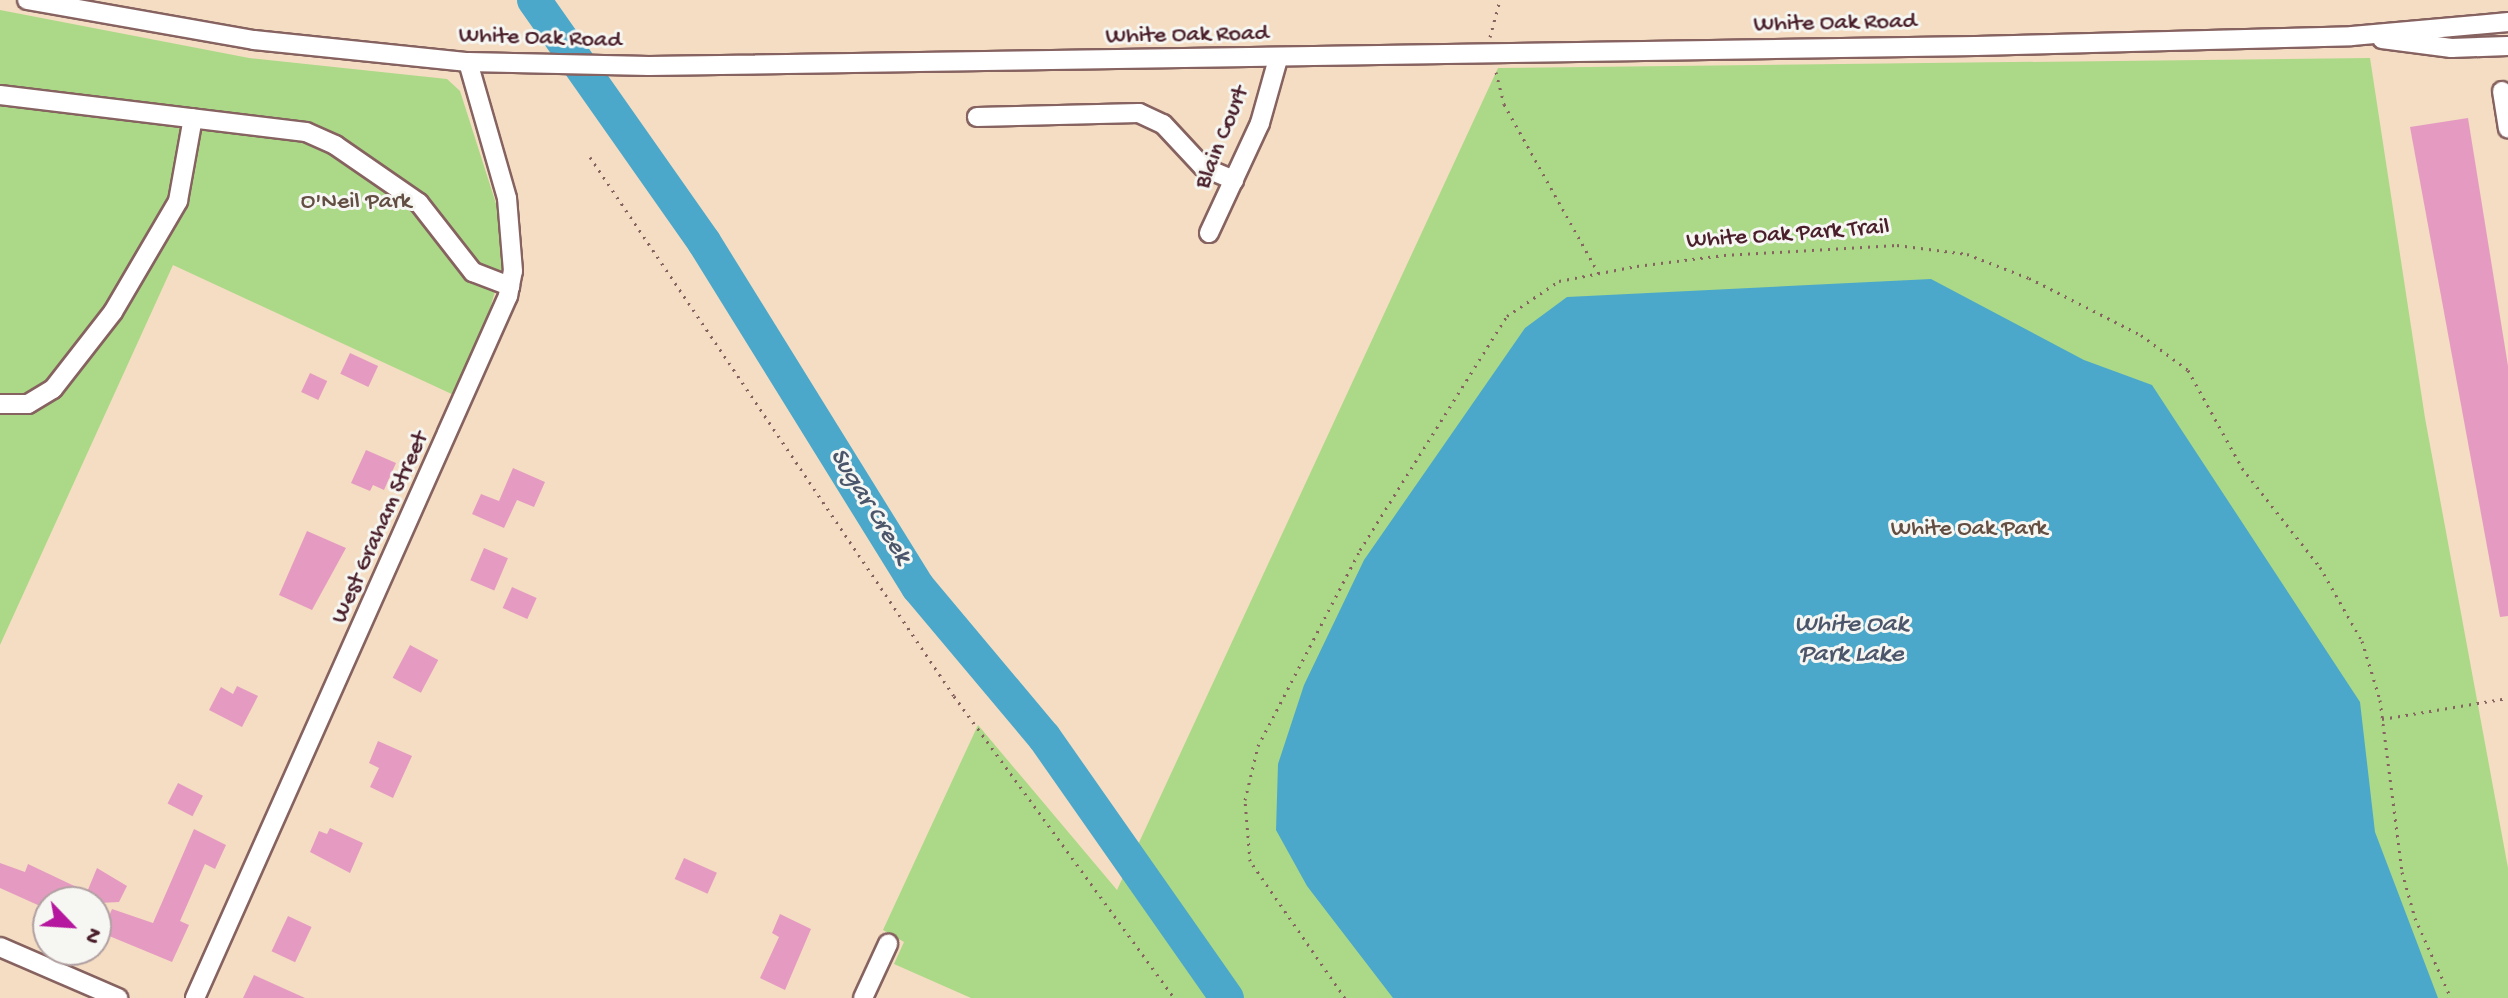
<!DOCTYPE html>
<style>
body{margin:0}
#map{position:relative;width:2508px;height:998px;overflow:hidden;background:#f4ddc2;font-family:"Gochi Hand",sans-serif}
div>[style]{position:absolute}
.green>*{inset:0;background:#abd987}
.water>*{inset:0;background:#4ca8ca}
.river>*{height:34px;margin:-17px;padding:0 17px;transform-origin:17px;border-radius:17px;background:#4ca8ca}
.building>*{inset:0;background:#e59bc1;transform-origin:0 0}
.path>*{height:3px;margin-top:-1.5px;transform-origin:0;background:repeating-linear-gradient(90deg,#866260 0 2px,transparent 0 8px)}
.roads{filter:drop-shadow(2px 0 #866260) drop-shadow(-2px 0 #866260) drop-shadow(0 2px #866260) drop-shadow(0 -2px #866260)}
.minor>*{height:18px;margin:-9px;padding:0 9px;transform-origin:9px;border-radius:9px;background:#fff}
span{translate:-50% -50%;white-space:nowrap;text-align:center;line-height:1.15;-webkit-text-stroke:6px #f6f6f2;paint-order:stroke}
.street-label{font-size:24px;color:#4a1f2b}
.park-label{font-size:24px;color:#624e42}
.water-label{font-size:26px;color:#4b566b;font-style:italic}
.north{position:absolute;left:32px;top:886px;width:80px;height:80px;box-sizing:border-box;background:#f6f6f2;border:2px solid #b1a0a2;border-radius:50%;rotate:115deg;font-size:22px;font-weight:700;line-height:32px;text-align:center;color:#4a1f2b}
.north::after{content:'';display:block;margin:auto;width:28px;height:36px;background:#b5179e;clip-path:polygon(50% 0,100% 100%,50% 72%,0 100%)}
</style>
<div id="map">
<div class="green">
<i style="clip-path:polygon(0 10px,249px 58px,447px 79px,460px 91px,499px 213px,503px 264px,482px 336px,456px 396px,173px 265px,0 645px)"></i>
<i style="clip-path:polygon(2370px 58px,2425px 418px,2508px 868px,2508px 998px,971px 998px,894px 964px,904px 942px,883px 930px,978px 725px,1117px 890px,1498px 68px)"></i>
</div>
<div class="water">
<i style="clip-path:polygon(1931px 279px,2084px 360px,2152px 385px,2360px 702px,2375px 832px,2438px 998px,1393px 998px,1307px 886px,1276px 830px,1278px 764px,1304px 685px,1364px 560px,1525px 328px,1567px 297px)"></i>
</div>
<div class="river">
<i style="left:534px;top:0;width:296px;rotate:54.9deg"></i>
<i style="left:704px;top:242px;width:406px;rotate:58.2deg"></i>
<i style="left:918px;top:587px;width:196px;rotate:50deg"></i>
<i style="left:1044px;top:737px;width:319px;rotate:55deg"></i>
</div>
<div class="building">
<i style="clip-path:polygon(2468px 118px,2508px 366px,2508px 616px,2500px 617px,2410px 127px)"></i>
<i style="left:350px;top:353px;width:31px;height:23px;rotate:25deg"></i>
<i style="left:310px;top:373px;width:19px;height:21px;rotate:25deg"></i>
<i style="clip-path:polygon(366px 450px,396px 463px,384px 490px,373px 485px,370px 491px,351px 483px)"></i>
<i style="clip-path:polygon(513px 468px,545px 482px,534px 507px,517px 500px,504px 528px,472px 514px,481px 494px,499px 501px)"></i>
<i style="clip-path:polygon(307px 531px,346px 548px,312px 610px,279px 595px)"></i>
<i style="left:484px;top:548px;width:26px;height:35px;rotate:23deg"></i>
<i style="left:512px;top:587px;width:27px;height:23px;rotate:24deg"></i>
<i style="left:410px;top:645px;width:32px;height:37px;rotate:28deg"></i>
<i style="clip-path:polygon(237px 686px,258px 696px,242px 727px,209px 710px,221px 687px,233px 694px)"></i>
<i style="clip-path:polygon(378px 741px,412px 756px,393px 798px,370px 787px,379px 768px,369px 763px)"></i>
<i style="left:178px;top:783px;width:28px;height:23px;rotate:27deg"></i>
<i style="clip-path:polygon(330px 828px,363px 843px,350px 873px,310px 852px,319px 831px,327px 834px)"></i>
<i style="clip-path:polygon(194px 829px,226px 845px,215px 869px,205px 864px,180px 921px,189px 925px,172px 962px,102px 933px,112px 909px,153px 923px)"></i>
<i style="left:684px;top:858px;width:36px;height:23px;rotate:24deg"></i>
<i style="clip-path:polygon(0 863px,25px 872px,28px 864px,87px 892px,97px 868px,127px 886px,119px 902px,40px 906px,0 888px)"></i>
<i style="clip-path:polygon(780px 914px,811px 929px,785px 990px,760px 978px,779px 937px,772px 933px)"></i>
<i style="left:288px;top:916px;width:26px;height:39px;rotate:25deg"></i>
<i style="clip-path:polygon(254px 975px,305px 998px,243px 998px)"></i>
</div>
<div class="path">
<i style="left:1490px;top:37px;width:38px;rotate:-75deg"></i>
<i style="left:1496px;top:72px;width:33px;rotate:76deg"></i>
<i style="left:1504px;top:104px;width:195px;rotate:60.8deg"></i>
<i style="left:590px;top:157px;width:650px;rotate:55.97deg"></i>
<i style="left:954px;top:696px;width:374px;rotate:53.9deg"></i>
<i style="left:2382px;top:719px;width:128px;rotate:-9.5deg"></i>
<i style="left:1345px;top:998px;width:167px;rotate:-124.7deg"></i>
<i style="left:1250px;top:861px;width:61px;rotate:-94.7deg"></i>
<i style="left:1245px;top:800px;width:56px;rotate:-76.5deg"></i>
<i style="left:1258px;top:746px;width:221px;rotate:-62.5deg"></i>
<i style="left:1360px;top:550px;width:276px;rotate:-57.9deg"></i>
<i style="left:1507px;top:316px;width:63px;rotate:-33.9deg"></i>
<i style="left:1559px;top:281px;width:79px;rotate:-10.9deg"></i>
<i style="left:1637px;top:266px;width:88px;rotate:-7.2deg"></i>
<i style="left:1724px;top:255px;width:173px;rotate:-3.3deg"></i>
<i style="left:1897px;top:245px;width:71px;rotate:7.3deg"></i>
<i style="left:1967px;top:254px;width:66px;rotate:21.2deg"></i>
<i style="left:2029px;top:278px;width:126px;rotate:27deg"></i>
<i style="left:2141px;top:335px;width:59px;rotate:36.7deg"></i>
<i style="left:2188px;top:370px;width:112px;rotate:61.1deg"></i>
<i style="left:2242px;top:468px;width:126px;rotate:51.8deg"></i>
<i style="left:2320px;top:567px;width:85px;rotate:60.4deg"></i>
<i style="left:2362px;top:641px;width:62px;rotate:73deg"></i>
<i style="left:2380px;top:700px;width:173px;rotate:82.7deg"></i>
<i style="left:2402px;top:872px;width:48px;rotate:74.2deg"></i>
<i style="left:2415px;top:918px;width:88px;rotate:65.8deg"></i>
</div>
<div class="roads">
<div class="minor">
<i style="left:27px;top:0;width:230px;rotate:10deg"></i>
<i style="left:254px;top:40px;width:215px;rotate:5.9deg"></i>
<i style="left:468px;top:62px;width:181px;rotate:1.3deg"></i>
<i style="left:649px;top:66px;width:1327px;rotate:-0.86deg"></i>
<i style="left:1976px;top:46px;width:376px;rotate:-1.5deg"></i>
<i style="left:2352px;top:36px;width:157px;rotate:-5.1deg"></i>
<i style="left:2382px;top:39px;width:70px;rotate:7.4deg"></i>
<i style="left:2451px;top:48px;width:57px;rotate:-2deg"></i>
<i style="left:2502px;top:91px;width:38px;rotate:81deg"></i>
<i style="left:0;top:95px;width:308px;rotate:6.9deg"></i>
<i style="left:306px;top:132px;width:32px;rotate:24deg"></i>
<i style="left:335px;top:145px;width:102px;rotate:34.6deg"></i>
<i style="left:419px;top:203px;width:88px;rotate:52deg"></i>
<i style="left:473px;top:272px;width:40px;rotate:21deg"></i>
<i style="left:977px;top:117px;width:162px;rotate:-1.4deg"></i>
<i style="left:1139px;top:113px;width:26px;rotate:25deg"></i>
<i style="left:1163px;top:124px;width:59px;rotate:47.1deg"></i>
<i style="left:1203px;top:167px;width:34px;rotate:23deg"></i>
<i style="left:1209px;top:233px;width:121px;rotate:-65.1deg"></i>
<i style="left:1260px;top:123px;width:66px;rotate:-74.3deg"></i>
<i style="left:0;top:404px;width:28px"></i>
<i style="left:28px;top:404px;width:29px;rotate:-31deg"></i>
<i style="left:53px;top:389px;width:98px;rotate:-52.1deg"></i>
<i style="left:113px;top:312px;width:129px;rotate:-59.6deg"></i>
<i style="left:178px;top:201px;width:84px;rotate:-79.8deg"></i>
<i style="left:0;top:947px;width:129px;rotate:23.4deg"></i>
<i style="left:195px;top:998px;width:769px;rotate:-65.97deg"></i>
<i style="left:508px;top:296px;width:25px;rotate:-79deg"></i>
<i style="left:513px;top:271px;width:73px;rotate:-94.7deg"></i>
<i style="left:507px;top:198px;width:141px;rotate:-106deg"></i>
<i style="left:863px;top:998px;width:60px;rotate:-65.2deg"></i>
</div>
</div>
<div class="street-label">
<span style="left:1835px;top:24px;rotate:-1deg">White Oak Road</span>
<span style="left:1187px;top:36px;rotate:-1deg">White Oak Road</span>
<span style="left:540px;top:39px;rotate:2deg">White Oak Road</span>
<span style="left:1223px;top:138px;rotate:-68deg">Blain Court</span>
<span style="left:1788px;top:235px;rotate:-4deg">White Oak Park Trail</span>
<span style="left:381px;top:528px;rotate:-66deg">West Graham Street</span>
</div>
<div class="park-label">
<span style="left:356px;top:203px">O'Neil Park</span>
<span style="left:1969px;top:530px">White Oak Park</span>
</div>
<div class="water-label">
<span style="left:869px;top:507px;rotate:58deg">Sugar Creek</span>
<span style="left:1851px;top:641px">White Oak<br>Park Lake</span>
</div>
<div class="north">N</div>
</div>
